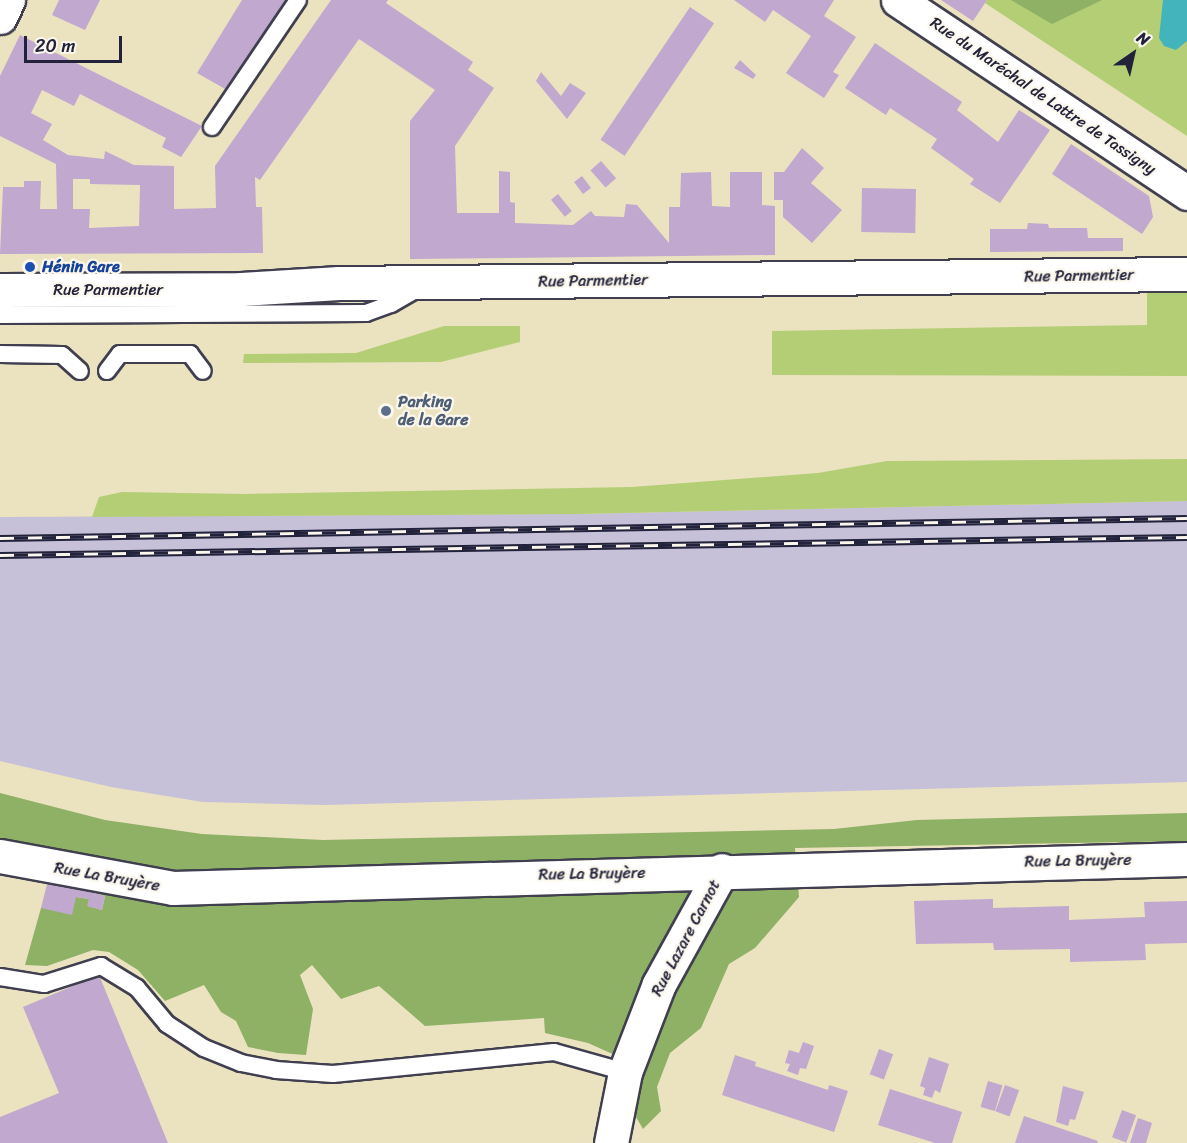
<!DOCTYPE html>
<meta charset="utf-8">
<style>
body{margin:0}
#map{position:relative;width:1187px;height:1143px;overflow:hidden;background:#ebe2c0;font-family:Sriracha,sans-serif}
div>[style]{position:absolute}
.industrial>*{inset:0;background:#c6c0d9}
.green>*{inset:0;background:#b3ce74}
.forest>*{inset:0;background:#8eb166}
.water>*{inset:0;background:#43b3bc}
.building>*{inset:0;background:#c0a8cf;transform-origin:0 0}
.roads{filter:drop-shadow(2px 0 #403f4f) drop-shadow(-2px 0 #403f4f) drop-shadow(0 2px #403f4f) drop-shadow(0 -2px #403f4f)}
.service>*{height:16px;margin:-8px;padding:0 8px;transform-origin:8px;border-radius:8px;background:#fff}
.minor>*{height:33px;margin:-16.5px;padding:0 16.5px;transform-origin:16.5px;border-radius:16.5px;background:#fff}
.rail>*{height:7px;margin-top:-3.5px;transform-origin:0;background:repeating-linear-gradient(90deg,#fbf7ec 0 14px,#22223b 0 28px);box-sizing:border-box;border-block:2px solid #22223b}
.dots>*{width:16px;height:16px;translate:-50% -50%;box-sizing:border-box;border:3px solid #fbf7ec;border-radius:50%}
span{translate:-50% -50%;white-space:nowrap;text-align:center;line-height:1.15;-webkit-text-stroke:4.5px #fbf7ec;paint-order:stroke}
.street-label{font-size:16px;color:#22223b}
.transit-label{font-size:16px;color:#164399;font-weight:700}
.left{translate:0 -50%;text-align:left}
.service-label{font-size:16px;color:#4e5e75;font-weight:700}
.north{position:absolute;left:1103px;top:24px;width:60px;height:60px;-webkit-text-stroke:4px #fbf7ec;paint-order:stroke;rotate:34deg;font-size:16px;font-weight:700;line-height:24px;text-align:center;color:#22223b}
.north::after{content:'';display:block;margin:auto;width:21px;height:27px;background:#22223b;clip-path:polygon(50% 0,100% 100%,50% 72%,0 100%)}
.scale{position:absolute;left:24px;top:36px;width:98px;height:27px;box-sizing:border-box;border:3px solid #22223b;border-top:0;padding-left:8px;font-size:18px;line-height:21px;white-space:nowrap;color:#22223b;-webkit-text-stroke:4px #fbf7ec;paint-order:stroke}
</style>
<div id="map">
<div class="industrial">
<i style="clip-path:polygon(1187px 501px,1187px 782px,325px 805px,203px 802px,111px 787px,0 761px,0 517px,578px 514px)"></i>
</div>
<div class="green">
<i style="clip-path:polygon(987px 0,1187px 0,1187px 136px,985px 3px)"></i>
<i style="clip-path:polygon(1147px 292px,1187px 292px,1187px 376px,772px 375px,772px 331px,1147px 325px)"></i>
<i style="clip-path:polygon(444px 326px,520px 326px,520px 342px,441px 362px,243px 363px,244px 354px,356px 353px)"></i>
<i style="clip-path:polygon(1187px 459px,1187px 501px,578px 514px,92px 517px,99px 497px,122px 492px,245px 494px,632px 487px,818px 473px,887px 461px)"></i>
</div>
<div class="forest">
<i style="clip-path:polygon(1011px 0,1102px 0,1052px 24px)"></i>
<i style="clip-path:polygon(0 793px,105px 820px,202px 834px,323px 840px,834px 829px,917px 820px,1187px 813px,1187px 841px,795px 848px,799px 897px,755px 948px,729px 964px,701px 1028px,670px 1053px,657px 1087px,661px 1111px,643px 1129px,629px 1105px,637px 1065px,588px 1043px,545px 1033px,544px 1018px,425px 1026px,379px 986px,341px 999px,312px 965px,300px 975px,313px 1009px,306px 1055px,278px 1053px,248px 1047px,236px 1021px,221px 1012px,204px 985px,165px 1001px,138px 970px,109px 952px,93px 950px,47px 966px,25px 965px,41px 908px,76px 897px,89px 899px,88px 906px,102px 910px,105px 896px,48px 880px,0 846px)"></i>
</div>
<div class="water">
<i style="clip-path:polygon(1163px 0,1187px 0,1187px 41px,1176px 50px,1164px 46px,1159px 38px)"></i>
</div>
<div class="building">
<i style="clip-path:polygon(59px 0,100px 0,85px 30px,52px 15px)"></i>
<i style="clip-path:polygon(242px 0,288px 0,227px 90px,197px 73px)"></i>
<i style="clip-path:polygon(evenodd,331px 0,388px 0,386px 3px,473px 62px,468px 70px,494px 88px,455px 146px,457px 213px,499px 213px,499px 171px,510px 172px,510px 202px,515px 203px,515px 223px,573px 225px,591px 211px,595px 216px,624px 217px,626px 204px,637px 205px,669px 243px,669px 207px,680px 207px,681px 173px,711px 172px,712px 206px,730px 207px,730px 172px,762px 172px,762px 205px,775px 206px,775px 255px,410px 259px,410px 121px,435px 90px,359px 39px,260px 180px,255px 177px,256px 207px,262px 207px,263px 253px,0 254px,3px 187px,24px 187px,24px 181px,41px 181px,40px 209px,57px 209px,56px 164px,0 136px,0 76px,20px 35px,202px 126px,181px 157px,162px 147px,166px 138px,80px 94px,74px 106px,42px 90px,31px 113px,52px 124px,43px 140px,68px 155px,104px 159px,105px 151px,134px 165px,174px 166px,174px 209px,216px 208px,215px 166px,331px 0,73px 179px,90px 179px,90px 184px,140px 185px,139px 226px,89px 228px,90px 209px,73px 209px,73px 179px)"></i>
<i style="clip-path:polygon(734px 0,834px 0,824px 16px,856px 37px,833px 72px,839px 75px,824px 98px,786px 73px,811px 36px,773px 10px,765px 22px)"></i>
<i style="clip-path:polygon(941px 0,987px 0,973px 21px)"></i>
<i style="left:690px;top:7px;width:29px;height:160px;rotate:34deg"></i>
<i style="clip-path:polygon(875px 43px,962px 102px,957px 110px,998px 142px,1019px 110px,1050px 130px,1000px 203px,970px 184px,974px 179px,931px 148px,937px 139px,890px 108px,886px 115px,845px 88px)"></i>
<i style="clip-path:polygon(740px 60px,756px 75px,753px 79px,734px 68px)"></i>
<i style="clip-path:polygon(541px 72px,561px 96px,570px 83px,586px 93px,567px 119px,536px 81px)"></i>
<i style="clip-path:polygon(1071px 144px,1149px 196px,1153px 217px,1142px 234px,1052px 174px)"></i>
<i style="clip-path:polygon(802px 148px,824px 168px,811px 183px,842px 210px,812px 243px,783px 217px,783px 200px,774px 200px,774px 172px,784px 172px)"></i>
<i style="left:601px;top:161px;width:23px;height:14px;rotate:49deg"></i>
<i style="left:582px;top:176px;width:15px;height:10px;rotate:53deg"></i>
<i style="left:862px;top:188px;width:54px;height:44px;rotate:1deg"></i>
<i style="left:558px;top:194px;width:22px;height:9px;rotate:51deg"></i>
<i style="clip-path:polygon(1028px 223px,1048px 224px,1049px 228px,1087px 228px,1088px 238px,1123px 238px,1123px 251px,990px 252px,990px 229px,1027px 229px)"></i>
<i style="clip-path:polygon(48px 880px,105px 896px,102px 910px,87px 906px,89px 899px,76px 897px,72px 915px,41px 908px)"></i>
<i style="clip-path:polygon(993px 899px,993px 908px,1069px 906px,1069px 920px,1145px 917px,1144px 902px,1187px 901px,1187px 943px,1145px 944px,1146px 960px,1070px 962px,1070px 949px,994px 950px,993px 943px,916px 944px,914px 901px)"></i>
<i style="clip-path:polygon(99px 975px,168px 1143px,0 1143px,0 1117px,59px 1093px,23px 1007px)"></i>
<i style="clip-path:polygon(803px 1042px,814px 1046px,806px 1069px,800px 1068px,798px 1075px,787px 1071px,790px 1064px,785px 1063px,789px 1050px,799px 1053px)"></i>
<i style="left:879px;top:1049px;width:15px;height:27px;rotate:20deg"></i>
<i style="clip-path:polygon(735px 1055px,756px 1062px,755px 1066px,828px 1090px,829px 1085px,848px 1091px,834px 1132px,722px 1095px)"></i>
<i style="clip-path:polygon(929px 1057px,949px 1064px,940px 1093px,935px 1090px,932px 1098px,923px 1095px,925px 1088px,920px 1086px)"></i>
<i style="left:988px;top:1081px;width:15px;height:27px;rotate:16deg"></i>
<i style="left:1005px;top:1085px;width:15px;height:28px;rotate:20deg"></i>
<i style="clip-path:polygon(1063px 1086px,1084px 1092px,1075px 1120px,1070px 1119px,1068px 1126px,1056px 1122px)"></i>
<i style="clip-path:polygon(890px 1089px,962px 1112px,952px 1143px,935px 1143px,878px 1125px)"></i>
<i style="left:1122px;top:1110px;width:15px;height:29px;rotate:20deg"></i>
<i style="clip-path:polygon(1024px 1116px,1098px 1141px,1097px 1143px,1015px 1143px)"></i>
<i style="clip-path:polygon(1138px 1118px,1152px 1123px,1146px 1143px,1130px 1143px)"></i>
</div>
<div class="roads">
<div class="service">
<i style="left:212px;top:127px;width:153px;rotate:-55.9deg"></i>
<i style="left:0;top:315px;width:366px;rotate:-0.3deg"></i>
<i style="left:366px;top:313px;width:27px;rotate:-20deg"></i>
<i style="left:391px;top:304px;width:32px;rotate:-30deg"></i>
<i style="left:0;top:354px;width:62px;rotate:0.9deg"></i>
<i style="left:62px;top:355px;width:24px;rotate:42deg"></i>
<i style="left:107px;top:371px;width:21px;rotate:-53deg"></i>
<i style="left:120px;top:354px;width:70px"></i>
<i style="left:190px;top:354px;width:21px;rotate:53deg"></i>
<i style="left:0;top:977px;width:45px;rotate:9deg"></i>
<i style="left:44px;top:984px;width:60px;rotate:-17.5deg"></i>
<i style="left:101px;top:966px;width:42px;rotate:31.4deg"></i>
<i style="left:137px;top:988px;width:47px;rotate:50.2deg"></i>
<i style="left:167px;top:1024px;width:44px;rotate:33deg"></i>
<i style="left:204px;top:1048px;width:40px;rotate:22deg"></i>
<i style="left:241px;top:1063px;width:36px;rotate:11deg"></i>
<i style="left:276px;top:1070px;width:57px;rotate:4deg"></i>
<i style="left:333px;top:1074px;width:222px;rotate:-5.7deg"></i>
<i style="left:554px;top:1052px;width:74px;rotate:15.7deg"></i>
</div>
<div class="minor">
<i style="left:898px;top:0;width:348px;rotate:33.7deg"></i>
<i style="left:0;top:17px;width:19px;rotate:-65deg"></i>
<i style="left:0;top:290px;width:241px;rotate:-0.2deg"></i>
<i style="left:241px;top:289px;width:98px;rotate:-3.5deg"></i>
<i style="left:339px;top:283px;width:848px;rotate:-0.61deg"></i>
<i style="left:0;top:856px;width:176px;rotate:10.5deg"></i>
<i style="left:173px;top:888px;width:1014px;rotate:-1.64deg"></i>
<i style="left:611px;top:1143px;width:72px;rotate:-78.8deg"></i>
<i style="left:625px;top:1072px;width:94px;rotate:-68.9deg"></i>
<i style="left:659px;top:984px;width:130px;rotate:-61.1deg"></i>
</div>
</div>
<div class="rail">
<i style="left:0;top:538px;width:1187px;rotate:-0.97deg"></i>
<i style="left:0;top:555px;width:1187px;rotate:-0.87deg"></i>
</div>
<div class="dots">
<i style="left:30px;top:267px;background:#1a4fb4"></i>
<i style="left:386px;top:411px;background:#5c6f8a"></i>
</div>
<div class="street-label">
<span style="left:1043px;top:96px;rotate:34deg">Rue du Maréchal de Lattre de Tassigny</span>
<span style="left:1079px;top:276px;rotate:-1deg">Rue Parmentier</span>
<span style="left:593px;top:281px;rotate:-1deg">Rue Parmentier</span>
<span style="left:108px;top:290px">Rue Parmentier</span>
<span style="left:1078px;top:861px;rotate:-1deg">Rue La Bruyère</span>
<span style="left:592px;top:874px;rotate:-1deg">Rue La Bruyère</span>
<span style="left:107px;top:877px;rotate:10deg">Rue La Bruyère</span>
<span style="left:686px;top:938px;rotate:-62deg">Rue Lazare Carnot</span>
</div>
<div class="transit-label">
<span class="left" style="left:42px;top:267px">Hénin Gare</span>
</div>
<div class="service-label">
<span class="left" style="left:398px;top:411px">Parking<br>de la Gare</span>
</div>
<div class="north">N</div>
<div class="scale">20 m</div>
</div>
